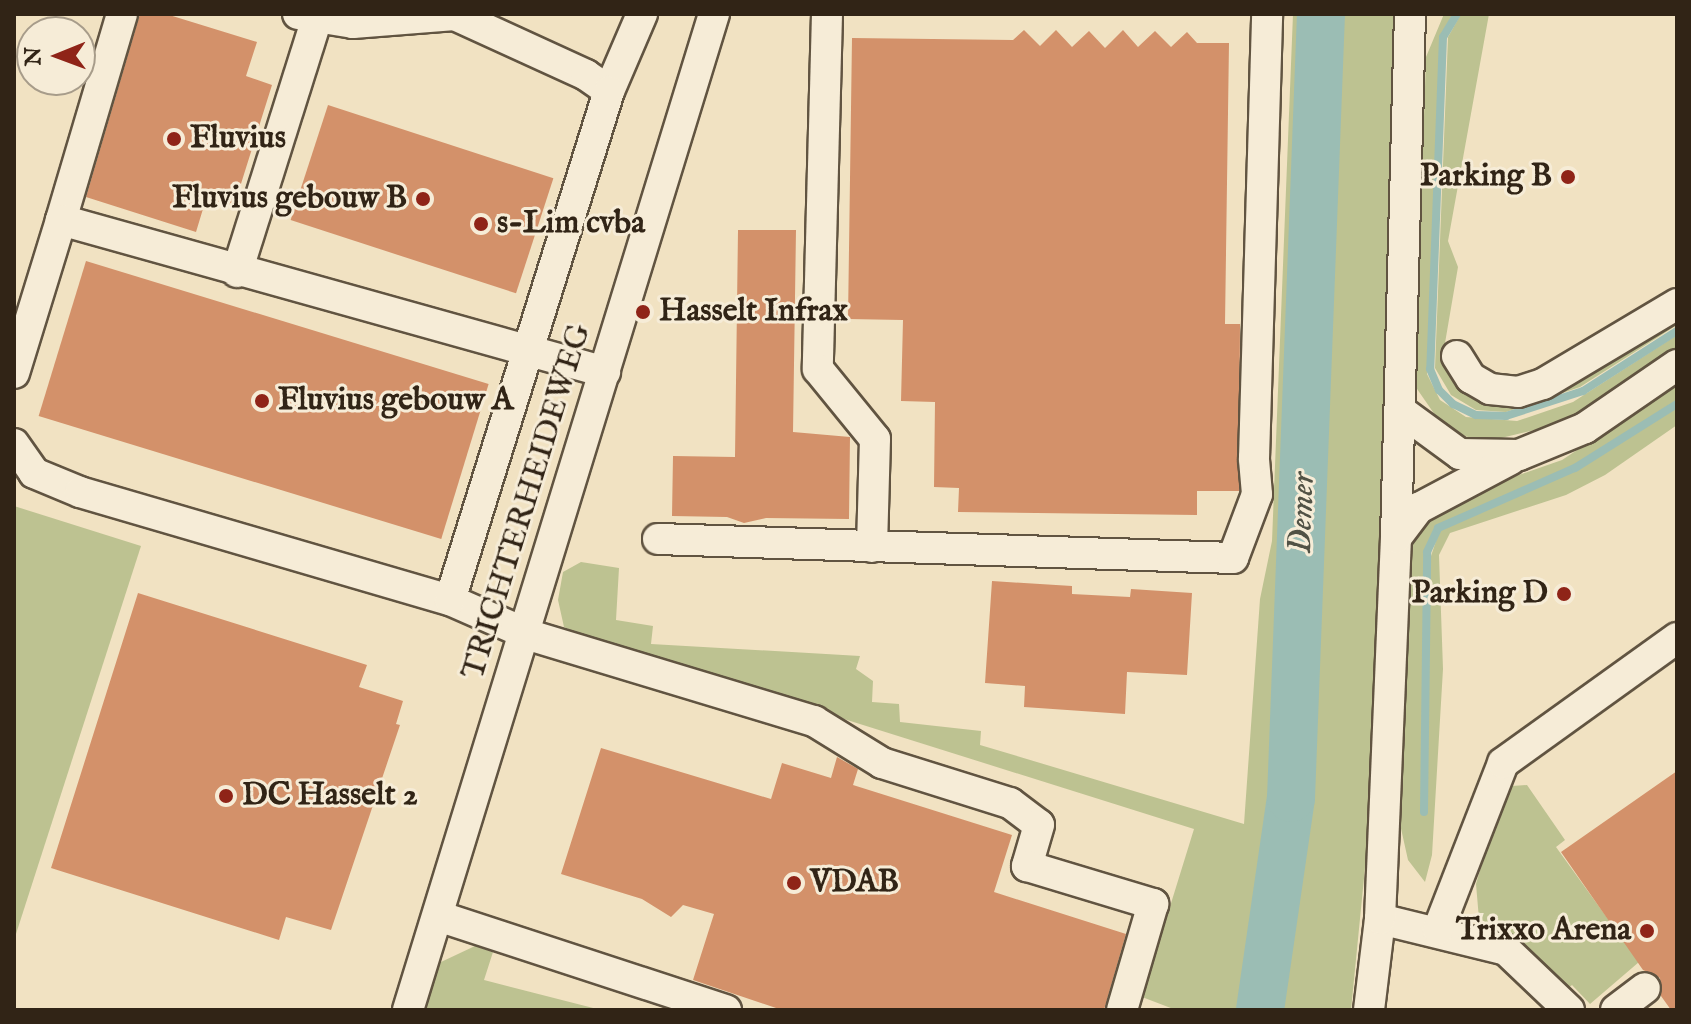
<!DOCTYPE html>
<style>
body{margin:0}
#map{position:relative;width:1691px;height:1024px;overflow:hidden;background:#f1e2c2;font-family:"IM FELL English",serif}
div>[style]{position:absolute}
.green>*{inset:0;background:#bdc291}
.stream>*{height:8px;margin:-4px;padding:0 4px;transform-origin:4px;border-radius:4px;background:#9bbdb4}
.river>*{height:48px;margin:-24px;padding:0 24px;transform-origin:24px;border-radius:24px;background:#9bbdb4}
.building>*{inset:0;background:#d3916a;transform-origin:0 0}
.roads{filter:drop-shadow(2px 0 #615441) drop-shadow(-2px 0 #615441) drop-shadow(0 2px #615441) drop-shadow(0 -2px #615441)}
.minor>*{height:30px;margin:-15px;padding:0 15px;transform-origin:15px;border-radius:15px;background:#f6ecd7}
.dots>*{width:22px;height:22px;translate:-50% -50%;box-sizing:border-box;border:4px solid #f6ecd7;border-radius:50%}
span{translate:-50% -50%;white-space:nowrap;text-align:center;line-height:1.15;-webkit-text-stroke:6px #f6ecd7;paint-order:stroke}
.poi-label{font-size:32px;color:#312416;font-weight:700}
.left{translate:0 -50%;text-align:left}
.right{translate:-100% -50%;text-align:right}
.street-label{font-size:32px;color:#312416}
.water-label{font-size:34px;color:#515245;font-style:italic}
.frame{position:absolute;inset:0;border:16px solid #312416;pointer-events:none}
.north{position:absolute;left:16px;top:16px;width:80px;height:80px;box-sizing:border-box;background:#f6ecd7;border:2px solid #a79c8a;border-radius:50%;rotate:269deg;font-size:22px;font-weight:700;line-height:32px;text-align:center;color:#312416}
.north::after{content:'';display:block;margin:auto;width:28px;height:36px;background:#8f2418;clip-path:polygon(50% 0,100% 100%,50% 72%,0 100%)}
</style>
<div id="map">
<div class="green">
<i style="clip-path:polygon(1293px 14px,1313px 14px,1269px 842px,1238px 1010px,1176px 1010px,1142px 997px,1194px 829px,599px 642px,564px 627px,558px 600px,563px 572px,581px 562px,619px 568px,616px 620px,653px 626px,651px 644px,860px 656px,856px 669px,873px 681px,872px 702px,899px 704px,900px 722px,981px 731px,980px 745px,1244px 824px,1260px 599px,1272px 541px)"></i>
<i style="clip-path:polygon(1335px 14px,1396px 14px,1372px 797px,1351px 1010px,1269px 1010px,1303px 788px)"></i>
<i style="clip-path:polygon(1444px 14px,1453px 14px,1441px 35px,1427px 374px,1440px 400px,1466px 417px,1517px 421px,1573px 402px,1677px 335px,1677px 349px,1619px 390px,1560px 424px,1501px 438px,1470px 438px,1442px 425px,1415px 386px,1426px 57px)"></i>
<i style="clip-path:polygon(1461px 14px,1489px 14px,1448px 241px,1458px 267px,1445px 343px,1451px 369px,1492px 405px,1525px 405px,1677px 312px,1677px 325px,1580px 387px,1506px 412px,1476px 410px,1451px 395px,1435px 368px,1448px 37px)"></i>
<i style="clip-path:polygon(1677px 384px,1677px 402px,1574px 467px,1437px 526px,1425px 554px,1423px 816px,1429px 562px,1440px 529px,1577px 470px,1677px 406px,1677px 425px,1605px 475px,1566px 495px,1450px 533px,1439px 555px,1443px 669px,1432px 855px,1425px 882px,1408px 860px,1400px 824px,1410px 538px,1427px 514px,1459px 496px,1562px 460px)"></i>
<i style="clip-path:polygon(14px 506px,141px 546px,15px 937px,14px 937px)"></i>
<i style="clip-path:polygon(1527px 785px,1565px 840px,1556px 847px,1639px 962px,1590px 1004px,1572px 985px,1565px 991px,1508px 932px,1479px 919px,1476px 884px,1492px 829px,1512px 786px)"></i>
<i style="clip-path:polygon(475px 946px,493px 952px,484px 980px,601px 1010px,417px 1010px,441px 962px)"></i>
</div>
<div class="stream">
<i style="left:1457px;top:14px;width:27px;rotate:121deg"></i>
<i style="left:1443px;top:37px;width:332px;rotate:92.2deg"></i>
<i style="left:1430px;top:369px;width:23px;rotate:67deg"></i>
<i style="left:1439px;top:390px;width:20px;rotate:45deg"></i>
<i style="left:1453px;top:404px;width:25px;rotate:26deg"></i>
<i style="left:1476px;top:415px;width:30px;rotate:2deg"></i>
<i style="left:1506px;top:416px;width:81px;rotate:-18deg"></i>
<i style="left:1583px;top:391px;width:112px;rotate:-32.6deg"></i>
<i style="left:1424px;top:812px;width:260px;rotate:-89.3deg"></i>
<i style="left:1427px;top:552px;width:26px;rotate:-65deg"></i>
<i style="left:1438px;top:528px;width:150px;rotate:-23.7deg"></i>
<i style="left:1575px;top:468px;width:120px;rotate:-32.1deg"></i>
</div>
<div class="river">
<i style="left:1260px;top:1010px;width:214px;rotate:-81.7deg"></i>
<i style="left:1291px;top:798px;width:785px;rotate:-87.81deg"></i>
</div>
<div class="building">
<i style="clip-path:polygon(140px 14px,166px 14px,257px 42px,246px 76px,272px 85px,234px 206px,206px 199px,196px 232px,86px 197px)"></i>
<i style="clip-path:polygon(1024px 30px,1040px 46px,1056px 30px,1072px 47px,1089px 31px,1105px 48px,1123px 30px,1138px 47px,1155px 31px,1171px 47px,1187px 32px,1197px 43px,1229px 43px,1225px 324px,1240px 324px,1239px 491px,1197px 491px,1197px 515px,958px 512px,959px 488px,934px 487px,935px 402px,901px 401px,903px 320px,848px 319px,852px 38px,1013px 40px)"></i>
<i style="left:328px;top:105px;width:237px;height:121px;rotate:18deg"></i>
<i style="clip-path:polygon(738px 230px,796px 230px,793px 432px,850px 437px,849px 519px,766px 518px,744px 523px,727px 517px,672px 516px,673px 456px,735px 457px)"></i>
<i style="left:86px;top:261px;width:421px;height:162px;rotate:17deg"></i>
<i style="clip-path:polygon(992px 581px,1072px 586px,1072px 594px,1130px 597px,1131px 589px,1192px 593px,1187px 675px,1127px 672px,1125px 714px,1024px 707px,1025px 686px,985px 683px)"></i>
<i style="clip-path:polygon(138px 593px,367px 665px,359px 687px,403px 701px,396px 724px,400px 725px,331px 930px,286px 917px,279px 940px,51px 868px)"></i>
<i style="clip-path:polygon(601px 748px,771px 799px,782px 763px,831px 778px,837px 757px,858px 769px,853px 785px,1012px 835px,994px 892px,1126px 934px,1104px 1010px,782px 1010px,693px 980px,714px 914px,683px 905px,671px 917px,642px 899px,561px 874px)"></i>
<i style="clip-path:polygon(1677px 771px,1677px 1010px,1671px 1010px,1661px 996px,1660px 978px,1643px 970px,1561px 852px)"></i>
</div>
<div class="roads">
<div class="minor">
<i style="left:298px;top:14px;width:56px;rotate:9.3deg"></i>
<i style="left:353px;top:23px;width:102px;rotate:-4.5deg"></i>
<i style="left:455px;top:15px;width:144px;rotate:24.6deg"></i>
<i style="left:586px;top:75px;width:28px;rotate:35deg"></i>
<i style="left:609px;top:91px;width:84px;rotate:-66.8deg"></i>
<i style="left:827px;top:14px;width:355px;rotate:91.5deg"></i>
<i style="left:818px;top:369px;width:90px;rotate:50.8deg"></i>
<i style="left:875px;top:439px;width:108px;rotate:91.6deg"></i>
<i style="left:61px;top:220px;width:215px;rotate:-73.5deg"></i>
<i style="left:237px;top:272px;width:265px;rotate:-72.5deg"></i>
<i style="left:1457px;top:356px;width:26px;rotate:58deg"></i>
<i style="left:1471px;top:378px;width:22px;rotate:30deg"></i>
<i style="left:1490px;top:389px;width:28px;rotate:6deg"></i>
<i style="left:1518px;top:392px;width:26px;rotate:-18deg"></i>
<i style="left:1543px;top:384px;width:156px;rotate:-30.8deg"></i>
<i style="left:14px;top:373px;width:160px;rotate:-72.9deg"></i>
<i style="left:61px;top:220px;width:565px;rotate:15.61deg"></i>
<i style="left:1401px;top:411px;width:73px;rotate:36.1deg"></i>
<i style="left:1460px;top:454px;width:59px;rotate:1deg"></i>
<i style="left:1519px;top:455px;width:71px;rotate:-22.2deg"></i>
<i style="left:1585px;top:428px;width:112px;rotate:-34.4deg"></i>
<i style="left:14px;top:444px;width:35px;rotate:55deg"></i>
<i style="left:34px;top:473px;width:50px;rotate:22.4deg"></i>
<i style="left:80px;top:492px;width:385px;rotate:16.3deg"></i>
<i style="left:450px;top:600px;width:90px;rotate:23.7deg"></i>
<i style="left:532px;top:636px;width:295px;rotate:16.8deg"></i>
<i style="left:814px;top:721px;width:80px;rotate:31.7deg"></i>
<i style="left:882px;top:763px;width:134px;rotate:17.4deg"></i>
<i style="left:1010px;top:803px;width:36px;rotate:37deg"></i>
<i style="left:1039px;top:825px;width:43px;rotate:106.3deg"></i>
<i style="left:1027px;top:866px;width:132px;rotate:16.8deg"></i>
<i style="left:1153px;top:904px;width:110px;rotate:106.3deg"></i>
<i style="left:1396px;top:538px;width:38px;rotate:-53deg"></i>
<i style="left:1419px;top:508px;width:104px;rotate:-28deg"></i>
<i style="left:658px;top:539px;width:575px;rotate:1.89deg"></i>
<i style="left:1233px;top:558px;width:68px;rotate:-69.4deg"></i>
<i style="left:1257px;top:494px;width:36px;rotate:-95deg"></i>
<i style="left:1254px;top:458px;width:444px;rotate:-88.3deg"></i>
<i style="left:450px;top:600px;width:533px;rotate:-72.65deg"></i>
<i style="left:438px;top:916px;width:303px;rotate:18.1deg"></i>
<i style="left:1380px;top:919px;width:130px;rotate:13.8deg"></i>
<i style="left:1506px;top:950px;width:87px;rotate:43.6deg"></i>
<i style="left:1438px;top:930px;width:179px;rotate:-68.7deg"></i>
<i style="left:1503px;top:763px;width:214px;rotate:-35.7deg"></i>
<i style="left:408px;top:1010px;width:1042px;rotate:-72.92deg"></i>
<i style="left:1369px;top:1010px;width:92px;rotate:-83.1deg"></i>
<i style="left:1380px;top:919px;width:381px;rotate:-87.6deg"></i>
<i style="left:1396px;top:538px;width:524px;rotate:-88.47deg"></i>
<i style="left:1616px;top:1010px;width:36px;rotate:-37deg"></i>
</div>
</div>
<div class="dots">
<i style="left:174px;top:139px;background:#8f2418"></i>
<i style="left:1568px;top:177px;background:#8f2418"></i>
<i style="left:423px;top:199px;background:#8f2418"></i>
<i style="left:481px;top:224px;background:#8f2418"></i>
<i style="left:643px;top:312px;background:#8f2418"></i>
<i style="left:262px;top:401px;background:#8f2418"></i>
<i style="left:1564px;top:594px;background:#8f2418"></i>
<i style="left:226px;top:796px;background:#8f2418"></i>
<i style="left:794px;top:883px;background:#8f2418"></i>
<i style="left:1647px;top:931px;background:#8f2418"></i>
</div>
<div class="poi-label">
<span class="left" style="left:190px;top:139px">Fluvius</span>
<span class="right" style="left:1552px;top:177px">Parking B</span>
<span class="right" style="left:407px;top:199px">Fluvius gebouw B</span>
<span class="left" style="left:497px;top:224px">s-Lim cvba</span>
<span class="left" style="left:659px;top:312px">Hasselt Infrax</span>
<span class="left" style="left:278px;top:401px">Fluvius gebouw A</span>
<span class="right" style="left:1548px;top:594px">Parking D</span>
<span class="left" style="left:242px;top:796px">DC Hasselt 2</span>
<span class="left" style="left:810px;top:883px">VDAB</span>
<span class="right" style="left:1631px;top:931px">Trixxo Arena</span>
</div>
<div class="street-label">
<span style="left:528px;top:502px;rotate:-73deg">TRICHTERHEIDEWEG</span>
</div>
<div class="water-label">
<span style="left:1302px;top:513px;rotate:-88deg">Demer</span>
</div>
<div class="frame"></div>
<div class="north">N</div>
</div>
